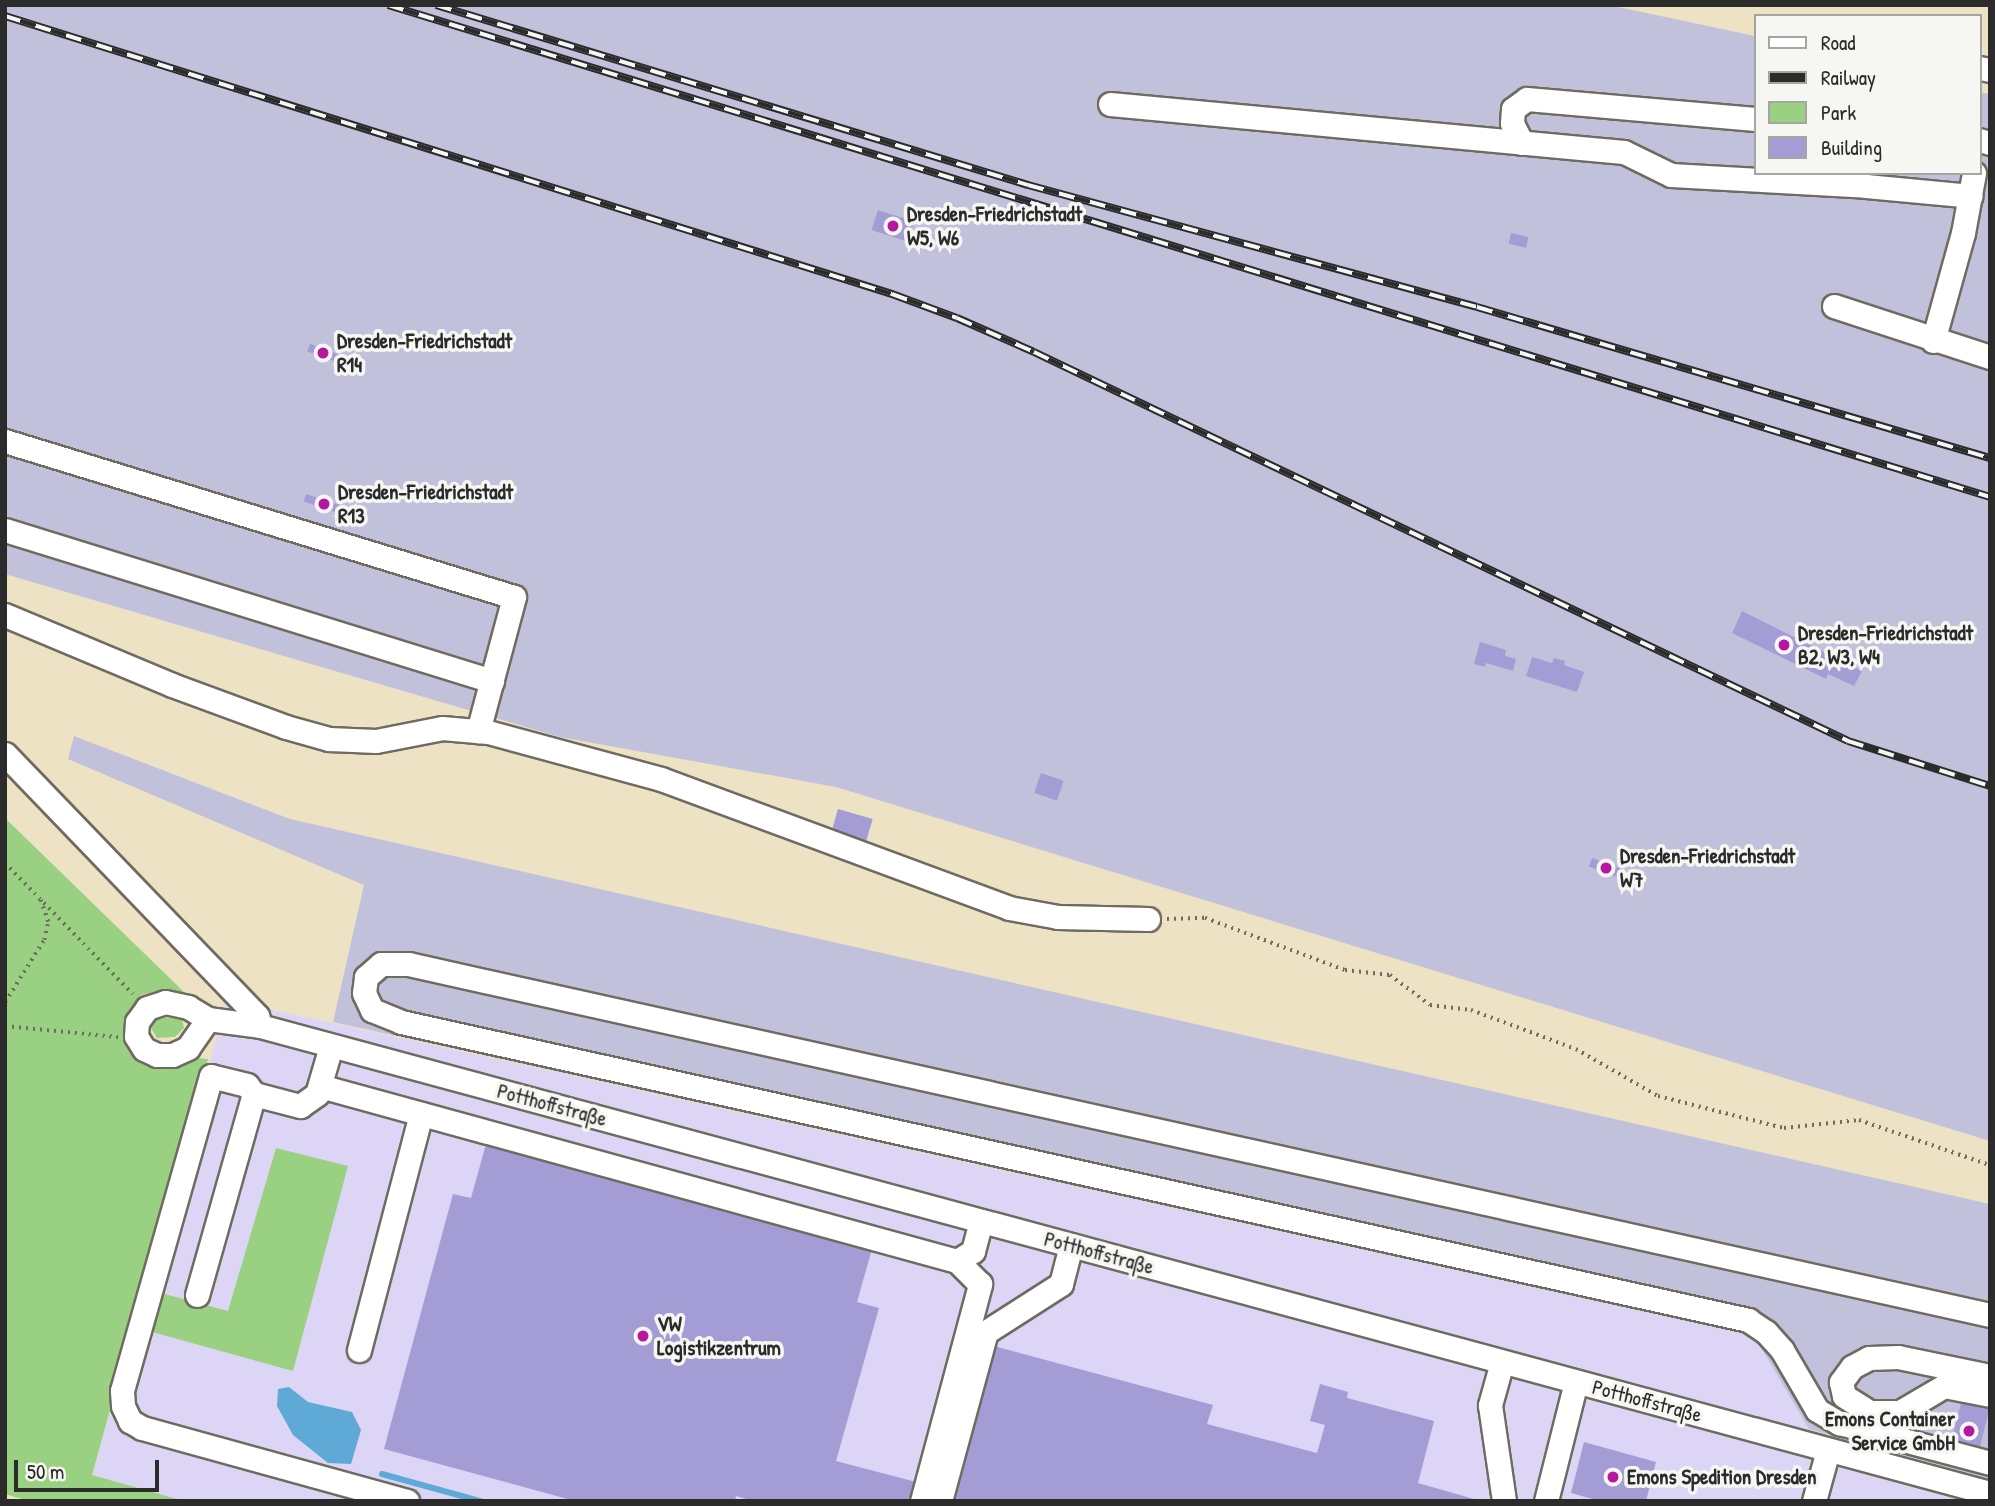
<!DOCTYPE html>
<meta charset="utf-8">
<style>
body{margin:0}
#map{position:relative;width:1995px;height:1506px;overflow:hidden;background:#ede2c4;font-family:"Patrick Hand",sans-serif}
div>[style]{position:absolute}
.built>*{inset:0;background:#dcd5f6}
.industrial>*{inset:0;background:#c2c1dc}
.green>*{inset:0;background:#99d082}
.water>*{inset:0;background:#5fa9d7}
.stream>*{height:6px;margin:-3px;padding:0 3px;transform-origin:3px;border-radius:3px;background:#5fa9d7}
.building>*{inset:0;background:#a49cd4;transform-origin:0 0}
.path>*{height:3.5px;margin-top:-1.75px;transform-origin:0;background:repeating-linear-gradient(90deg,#6f6b61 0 2px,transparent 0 7px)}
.roads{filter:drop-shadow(2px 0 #6f6b61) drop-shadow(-2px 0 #6f6b61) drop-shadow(0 2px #6f6b61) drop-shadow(0 -2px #6f6b61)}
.minor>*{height:23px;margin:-11.5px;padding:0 11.5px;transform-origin:11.5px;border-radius:11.5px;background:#fff}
.rail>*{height:8px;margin-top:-4px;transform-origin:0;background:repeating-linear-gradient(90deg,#f6f6f2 0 16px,#2b2b2b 0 32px);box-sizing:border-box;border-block:2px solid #2b2b2b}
.dots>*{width:19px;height:19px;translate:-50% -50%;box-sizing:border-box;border:4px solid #f6f6f2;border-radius:50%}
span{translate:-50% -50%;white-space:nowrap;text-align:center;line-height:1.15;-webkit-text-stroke:7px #f6f6f2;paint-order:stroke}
.poi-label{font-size:21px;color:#2b2b2b;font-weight:700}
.left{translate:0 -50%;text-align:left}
.right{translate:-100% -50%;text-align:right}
.street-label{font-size:21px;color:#2b2b2b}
.frame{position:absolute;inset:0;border:7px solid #2b2b2b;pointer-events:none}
.legend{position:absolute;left:1754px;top:14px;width:228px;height:161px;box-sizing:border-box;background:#f6f6f2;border:2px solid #a5a5a2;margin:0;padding:9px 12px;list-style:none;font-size:21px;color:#2b2b2b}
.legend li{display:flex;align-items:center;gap:14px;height:35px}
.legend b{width:35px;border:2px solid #a5a5a2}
.scale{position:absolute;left:14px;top:1460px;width:145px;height:32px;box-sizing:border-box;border:4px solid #2b2b2b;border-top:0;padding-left:9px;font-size:21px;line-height:24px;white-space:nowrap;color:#2b2b2b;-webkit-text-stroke:5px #f6f6f2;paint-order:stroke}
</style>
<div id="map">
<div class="built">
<i style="clip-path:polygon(227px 1000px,1754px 1336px,1809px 1429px,1990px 1479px,1990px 1501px,184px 1501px,92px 1476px)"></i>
</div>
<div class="industrial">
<i style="clip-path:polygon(5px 5px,1609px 5px,1755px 36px,1755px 173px,1979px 173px,1979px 92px,1990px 94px,1990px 1141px,836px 787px,560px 737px,5px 574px)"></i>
<i style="clip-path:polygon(74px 736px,290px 819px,1990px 1204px,1990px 1479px,1809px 1429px,1754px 1336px,333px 1022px,364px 885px,68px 759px)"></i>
</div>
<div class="green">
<i style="clip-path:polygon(5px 818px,185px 993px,161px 990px,141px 995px,130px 1009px,124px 1026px,124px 1044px,138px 1058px,155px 1066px,176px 1067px,194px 1058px,208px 1059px,92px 1475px,184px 1501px,29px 1501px,5px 1494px)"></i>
<i style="clip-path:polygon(159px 1017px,182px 1019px,184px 1028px,175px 1037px,157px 1038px,151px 1028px)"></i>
<i style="clip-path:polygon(276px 1148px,348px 1166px,293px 1371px,145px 1330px,157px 1292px,228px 1311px)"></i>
</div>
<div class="water">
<i style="clip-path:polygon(289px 1387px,308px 1402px,352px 1412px,361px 1430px,351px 1464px,328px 1463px,293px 1435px,277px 1406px,278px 1389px)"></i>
</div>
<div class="stream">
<i style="left:382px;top:1474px;width:102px;rotate:15.4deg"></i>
</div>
<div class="building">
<i style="left:878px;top:210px;width:38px;height:21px;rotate:18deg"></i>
<i style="left:1511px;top:233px;width:18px;height:11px;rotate:13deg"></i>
<i style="left:310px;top:344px;width:30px;height:8px;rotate:20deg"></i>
<i style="left:306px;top:494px;width:39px;height:8px;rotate:18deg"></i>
<i style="clip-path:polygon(1742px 611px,1862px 671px,1854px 686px,1828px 674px,1826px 679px,1732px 633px)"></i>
<i style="clip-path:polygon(1480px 642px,1506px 650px,1505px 656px,1516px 659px,1513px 671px,1486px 663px,1485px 667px,1474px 664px)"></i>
<i style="clip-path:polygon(1532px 657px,1552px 663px,1554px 658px,1565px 661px,1564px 665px,1584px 672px,1577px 692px,1526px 676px)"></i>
<i style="left:1041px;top:773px;width:24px;height:21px;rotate:19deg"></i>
<i style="left:838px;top:809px;width:36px;height:23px;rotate:16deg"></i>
<i style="left:1592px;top:858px;width:32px;height:9px;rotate:20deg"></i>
<i style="clip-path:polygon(486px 1144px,872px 1249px,857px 1302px,879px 1308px,836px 1461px,920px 1483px,916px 1501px,753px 1501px,736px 1496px,735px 1501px,575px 1501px,384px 1449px,453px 1194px,471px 1198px)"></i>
<i style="clip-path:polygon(990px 1345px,1213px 1405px,1207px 1424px,1317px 1453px,1325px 1425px,1310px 1421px,1320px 1384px,1348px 1392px,1347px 1398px,1434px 1421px,1418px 1483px,1481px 1501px,947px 1501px)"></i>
<i style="left:1962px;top:1399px;width:29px;height:53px;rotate:14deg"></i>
<i style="clip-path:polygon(1584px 1442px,1656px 1462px,1646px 1501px,1600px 1501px,1571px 1493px)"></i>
</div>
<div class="path">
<i style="left:5px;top:863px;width:183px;rotate:45.7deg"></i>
<i style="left:1167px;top:919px;width:38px;rotate:-2deg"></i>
<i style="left:1205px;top:918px;width:149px;rotate:20.4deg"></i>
<i style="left:1345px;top:970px;width:45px;rotate:6.3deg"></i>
<i style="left:1390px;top:975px;width:50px;rotate:36.9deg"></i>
<i style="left:1430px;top:1005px;width:41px;rotate:7deg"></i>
<i style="left:1471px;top:1010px;width:112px;rotate:20.4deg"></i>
<i style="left:1576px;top:1049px;width:95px;rotate:29.8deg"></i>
<i style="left:1658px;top:1096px;width:130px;rotate:14.3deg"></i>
<i style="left:1784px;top:1128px;width:75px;rotate:-6.1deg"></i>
<i style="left:1859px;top:1120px;width:139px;rotate:19deg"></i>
<i style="left:5px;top:1002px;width:73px;rotate:-57.8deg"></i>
<i style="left:44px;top:940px;width:18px;rotate:-77deg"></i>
<i style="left:48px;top:922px;width:24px;rotate:-109deg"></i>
<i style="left:5px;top:1026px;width:114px;rotate:5.6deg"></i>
</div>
<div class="roads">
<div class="minor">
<i style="left:1979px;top:68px;width:11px;rotate:10deg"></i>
<i style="left:1110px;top:104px;width:516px;rotate:5.34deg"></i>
<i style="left:1624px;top:152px;width:52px;rotate:26.1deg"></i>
<i style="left:1671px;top:175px;width:195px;rotate:3.2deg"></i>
<i style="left:1866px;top:186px;width:105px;rotate:5.4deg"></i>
<i style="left:1979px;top:140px;width:11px;rotate:15deg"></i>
<i style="left:1522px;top:143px;width:22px;rotate:-117deg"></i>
<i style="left:1512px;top:123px;width:14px;rotate:-86deg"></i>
<i style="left:1513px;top:109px;width:17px;rotate:-36deg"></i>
<i style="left:1527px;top:99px;width:229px;rotate:5deg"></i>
<i style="left:1834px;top:306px;width:164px;rotate:18.1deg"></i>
<i style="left:1933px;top:341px;width:112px;rotate:-74.5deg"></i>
<i style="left:1963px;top:233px;width:61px;rotate:-79.6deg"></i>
<i style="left:5px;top:441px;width:532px;rotate:17.04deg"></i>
<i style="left:514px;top:597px;width:139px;rotate:105deg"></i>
<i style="left:5px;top:530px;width:510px;rotate:17.23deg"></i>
<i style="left:5px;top:615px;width:181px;rotate:22.7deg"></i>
<i style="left:172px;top:685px;width:121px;rotate:20.2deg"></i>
<i style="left:286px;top:727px;width:45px;rotate:15.6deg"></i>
<i style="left:329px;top:739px;width:47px;rotate:2.4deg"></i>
<i style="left:376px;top:741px;width:67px;rotate:-11.1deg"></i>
<i style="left:442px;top:728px;width:46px;rotate:5deg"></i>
<i style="left:488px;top:732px;width:179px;rotate:15.2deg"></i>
<i style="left:661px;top:779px;width:371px;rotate:20.3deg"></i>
<i style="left:1009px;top:908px;width:50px;rotate:10.4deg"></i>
<i style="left:1058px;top:917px;width:90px;rotate:1.3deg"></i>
<i style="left:5px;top:754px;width:364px;rotate:46.1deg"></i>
<i style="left:257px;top:1016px;width:10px;rotate:73deg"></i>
<i style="left:208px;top:1019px;width:35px;rotate:125deg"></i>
<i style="left:188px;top:1048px;width:17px;rotate:156deg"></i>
<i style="left:172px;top:1055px;width:15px;rotate:180deg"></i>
<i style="left:157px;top:1055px;width:14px;rotate:-155deg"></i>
<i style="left:144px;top:1049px;width:15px;rotate:-122deg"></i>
<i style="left:136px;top:1036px;width:14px;rotate:-86deg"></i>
<i style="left:137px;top:1022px;width:17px;rotate:-54deg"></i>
<i style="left:147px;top:1008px;width:19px;rotate:-18deg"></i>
<i style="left:165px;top:1002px;width:24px;rotate:12deg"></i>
<i style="left:188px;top:1007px;width:23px;rotate:31deg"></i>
<i style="left:208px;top:1019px;width:52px;rotate:7.7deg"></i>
<i style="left:260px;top:1026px;width:1792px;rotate:15.11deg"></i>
<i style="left:320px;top:1086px;width:661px;rotate:15.36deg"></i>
<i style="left:957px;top:1261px;width:19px;rotate:-32deg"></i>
<i style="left:973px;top:1251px;width:31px;rotate:-75deg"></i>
<i style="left:254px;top:1094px;width:11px;rotate:-128deg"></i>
<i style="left:247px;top:1085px;width:37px;rotate:-166deg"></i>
<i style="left:211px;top:1076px;width:327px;rotate:105.8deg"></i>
<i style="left:122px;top:1391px;width:15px;rotate:86deg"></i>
<i style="left:123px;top:1406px;width:17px;rotate:65deg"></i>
<i style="left:130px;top:1421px;width:14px;rotate:30deg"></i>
<i style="left:142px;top:1428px;width:275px;rotate:15.4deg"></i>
<i style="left:197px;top:1295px;width:209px;rotate:-74.2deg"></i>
<i style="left:254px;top:1094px;width:48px;rotate:14.6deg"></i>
<i style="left:300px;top:1106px;width:21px;rotate:-35deg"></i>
<i style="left:317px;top:1094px;width:50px;rotate:-73.7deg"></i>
<i style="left:1990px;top:1315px;width:1620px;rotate:-167.49deg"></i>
<i style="left:408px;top:964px;width:27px;rotate:180deg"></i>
<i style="left:381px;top:964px;width:20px;rotate:139deg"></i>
<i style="left:366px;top:977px;width:16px;rotate:97deg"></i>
<i style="left:364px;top:993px;width:19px;rotate:65deg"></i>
<i style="left:372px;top:1010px;width:31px;rotate:22deg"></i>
<i style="left:401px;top:1022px;width:1380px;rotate:12.47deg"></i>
<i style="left:1748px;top:1320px;width:22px;rotate:34deg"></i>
<i style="left:1766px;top:1332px;width:24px;rotate:48deg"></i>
<i style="left:1782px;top:1350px;width:69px;rotate:59.7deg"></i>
<i style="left:1817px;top:1410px;width:26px;rotate:31deg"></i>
<i style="left:1839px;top:1423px;width:156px;rotate:14.8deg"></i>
<i style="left:359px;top:1350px;width:244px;rotate:-75.3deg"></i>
<i style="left:1502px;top:1362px;width:45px;rotate:105.6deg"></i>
<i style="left:1490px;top:1405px;width:97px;rotate:81.7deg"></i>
<i style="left:1990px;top:1376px;width:94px;rotate:-168.3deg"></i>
<i style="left:1898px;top:1357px;width:29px;rotate:178deg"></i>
<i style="left:1869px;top:1358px;width:19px;rotate:152deg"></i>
<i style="left:1852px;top:1367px;width:19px;rotate:126deg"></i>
<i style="left:1841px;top:1382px;width:14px;rotate:78deg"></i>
<i style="left:1844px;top:1396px;width:31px;rotate:32deg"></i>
<i style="left:1870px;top:1412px;width:30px"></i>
<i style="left:1900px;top:1412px;width:51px;rotate:-30.6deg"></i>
<i style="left:1944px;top:1386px;width:47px;rotate:11.1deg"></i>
<i style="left:922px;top:1501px;width:225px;rotate:-75deg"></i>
<i style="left:980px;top:1284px;width:33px;rotate:-135deg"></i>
<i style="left:940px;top:1501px;width:175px;rotate:-74.8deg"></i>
<i style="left:986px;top:1332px;width:89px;rotate:-32.6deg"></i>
<i style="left:1061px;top:1284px;width:40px;rotate:-75.6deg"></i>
<i style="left:1546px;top:1501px;width:123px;rotate:-75.9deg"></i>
<i style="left:1814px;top:1501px;width:53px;rotate:-74.6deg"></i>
</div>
</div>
<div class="rail">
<i style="left:388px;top:5px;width:1676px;rotate:17.07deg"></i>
<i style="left:436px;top:5px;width:619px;rotate:16.91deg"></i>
<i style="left:1028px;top:185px;width:465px;rotate:15.2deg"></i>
<i style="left:1477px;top:307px;width:535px;rotate:16.4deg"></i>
<i style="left:5px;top:16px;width:930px;rotate:17.4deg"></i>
<i style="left:892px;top:294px;width:69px;rotate:20.3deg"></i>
<i style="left:957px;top:318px;width:84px;rotate:23.8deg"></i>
<i style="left:1034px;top:352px;width:902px;rotate:25.54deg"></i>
<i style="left:1848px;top:741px;width:149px;rotate:17.6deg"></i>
</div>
<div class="dots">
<i style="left:893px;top:226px;background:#b5179e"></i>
<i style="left:323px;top:353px;background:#b5179e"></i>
<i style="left:324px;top:504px;background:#b5179e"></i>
<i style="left:1784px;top:645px;background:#b5179e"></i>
<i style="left:1606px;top:868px;background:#b5179e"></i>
<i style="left:643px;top:1336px;background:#b5179e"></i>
<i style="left:1969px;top:1431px;background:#b5179e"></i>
<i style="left:1613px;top:1477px;background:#b5179e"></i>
</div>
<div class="poi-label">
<span class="left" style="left:907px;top:226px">Dresden-Friedrichstadt<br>W5, W6</span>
<span class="left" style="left:337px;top:353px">Dresden-Friedrichstadt<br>R14</span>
<span class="left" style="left:338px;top:504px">Dresden-Friedrichstadt<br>R13</span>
<span class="left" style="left:1798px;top:645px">Dresden-Friedrichstadt<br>B2, W3, W4</span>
<span class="left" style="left:1620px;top:868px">Dresden-Friedrichstadt<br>W7</span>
<span class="left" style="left:657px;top:1336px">VW<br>Logistikzentrum</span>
<span class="right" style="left:1955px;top:1431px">Emons Container<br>Service GmbH</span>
<span class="left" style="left:1627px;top:1477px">Emons Spedition Dresden</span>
</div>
<div class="street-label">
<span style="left:552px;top:1105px;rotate:15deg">Potthoffstraße</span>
<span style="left:1099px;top:1253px;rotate:15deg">Potthoffstraße</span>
<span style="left:1647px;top:1401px;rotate:15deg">Potthoffstraße</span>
</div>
<div class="frame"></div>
<ul class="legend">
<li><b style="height:9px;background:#fff"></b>Road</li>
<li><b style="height:9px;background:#2b2b2b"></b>Railway</li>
<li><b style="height:19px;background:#99d082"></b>Park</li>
<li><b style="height:19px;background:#a49cd4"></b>Building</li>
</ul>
<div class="scale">50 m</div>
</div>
